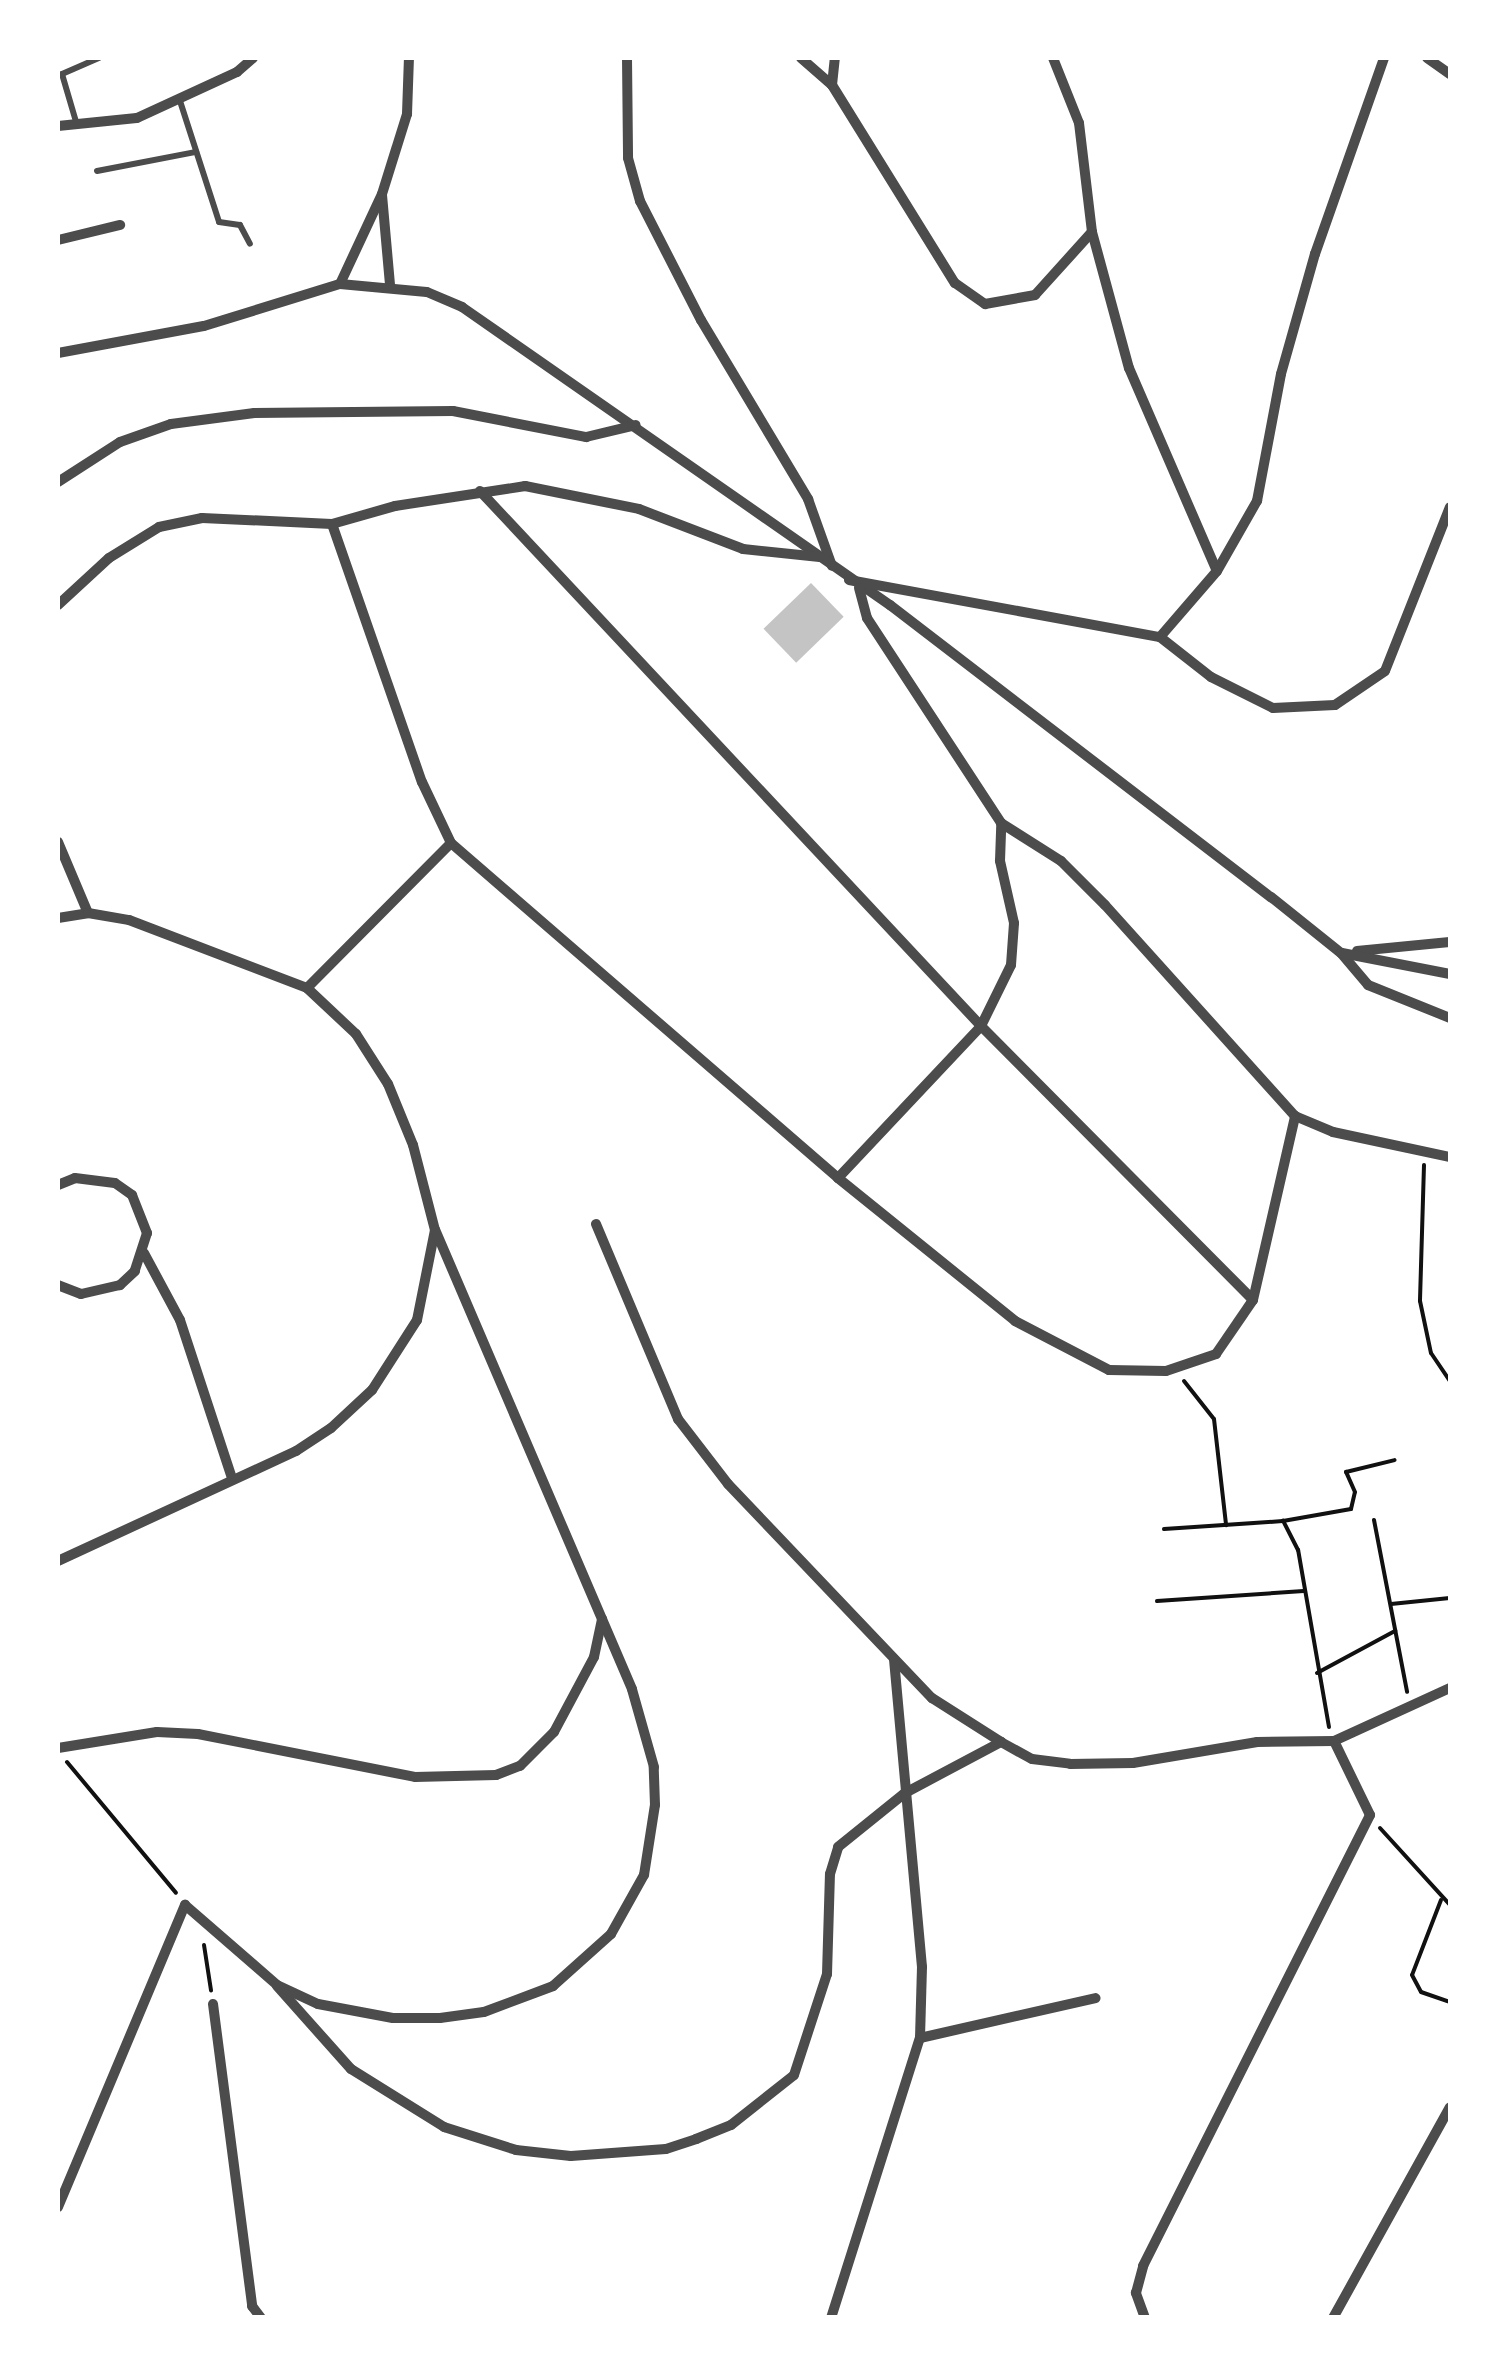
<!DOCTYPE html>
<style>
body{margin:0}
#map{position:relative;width:1508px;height:2375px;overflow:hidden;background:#fff;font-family:Helvetica,sans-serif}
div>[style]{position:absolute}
.building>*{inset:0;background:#c4c4c4;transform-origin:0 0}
.path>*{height:4px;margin:-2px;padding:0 2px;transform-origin:2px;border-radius:2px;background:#111}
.service>*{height:6px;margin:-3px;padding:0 3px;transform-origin:3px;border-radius:3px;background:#4c4c4c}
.minor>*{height:10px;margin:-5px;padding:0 5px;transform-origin:5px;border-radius:5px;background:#4c4c4c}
span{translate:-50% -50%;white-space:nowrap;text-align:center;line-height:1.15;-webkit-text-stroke:8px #fff;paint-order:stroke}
.frame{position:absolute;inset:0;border:60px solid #fff;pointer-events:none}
</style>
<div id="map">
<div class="building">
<i style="left:811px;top:583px;width:47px;height:66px;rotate:46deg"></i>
</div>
<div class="path">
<i style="left:1424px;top:1165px;width:136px;rotate:91.7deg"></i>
<i style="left:1420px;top:1301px;width:53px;rotate:78.1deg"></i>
<i style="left:1431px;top:1353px;width:34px;rotate:56deg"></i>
<i style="left:1184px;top:1381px;width:48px;rotate:51.7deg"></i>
<i style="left:1214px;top:1419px;width:107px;rotate:83.5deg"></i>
<i style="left:1374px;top:1520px;width:175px;rotate:79.1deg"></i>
<i style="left:1164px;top:1529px;width:119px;rotate:-3.8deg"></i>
<i style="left:1157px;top:1601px;width:147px;rotate:-3.9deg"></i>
<i style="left:1391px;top:1604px;width:59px;rotate:-5.8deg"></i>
<i style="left:1317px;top:1673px;width:89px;rotate:-28.3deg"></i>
<i style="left:1329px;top:1727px;width:180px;rotate:-99.9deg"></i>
<i style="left:1298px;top:1550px;width:33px;rotate:-117deg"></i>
<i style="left:1283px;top:1521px;width:69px;rotate:-10deg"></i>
<i style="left:1351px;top:1509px;width:17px;rotate:-77deg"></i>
<i style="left:1355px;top:1492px;width:22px;rotate:-114deg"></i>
<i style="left:1346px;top:1472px;width:50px;rotate:-13.8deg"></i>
<i style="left:67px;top:1762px;width:170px;rotate:50.2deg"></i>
<i style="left:1380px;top:1828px;width:104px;rotate:47.7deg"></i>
<i style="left:1441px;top:1900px;width:80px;rotate:111.1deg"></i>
<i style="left:1412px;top:1975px;width:19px;rotate:62deg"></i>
<i style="left:1421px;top:1992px;width:31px;rotate:19deg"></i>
<i style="left:204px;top:1945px;width:46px;rotate:81.2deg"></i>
</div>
<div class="service">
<i style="left:180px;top:101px;width:127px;rotate:72.1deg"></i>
<i style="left:219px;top:222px;width:21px;rotate:8deg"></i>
<i style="left:240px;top:225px;width:21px;rotate:62deg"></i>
<i style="left:77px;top:125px;width:53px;rotate:-106.4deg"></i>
<i style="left:62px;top:74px;width:40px;rotate:-23.4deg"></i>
<i style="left:97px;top:171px;width:101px;rotate:-10.9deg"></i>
</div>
<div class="minor">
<i style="left:627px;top:58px;width:100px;rotate:89.4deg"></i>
<i style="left:628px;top:158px;width:45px;rotate:74.4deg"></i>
<i style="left:640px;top:201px;width:134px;rotate:62.9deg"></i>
<i style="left:701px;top:320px;width:209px;rotate:59.1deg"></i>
<i style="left:808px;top:499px;width:71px;rotate:70.3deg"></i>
<i style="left:801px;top:58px;width:41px;rotate:41.1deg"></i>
<i style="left:832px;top:85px;width:233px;rotate:58.2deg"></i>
<i style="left:955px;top:283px;width:37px;rotate:35deg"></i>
<i style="left:985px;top:304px;width:51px;rotate:-10.2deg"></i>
<i style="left:1035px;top:295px;width:85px;rotate:-47.9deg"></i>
<i style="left:1053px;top:58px;width:70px;rotate:68.2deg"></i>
<i style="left:1079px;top:123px;width:110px;rotate:83.2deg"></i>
<i style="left:1092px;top:232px;width:141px;rotate:74.8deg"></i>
<i style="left:1129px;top:368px;width:221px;rotate:66.6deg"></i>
<i style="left:1427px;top:58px;width:28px;rotate:35deg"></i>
<i style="left:832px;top:85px;width:27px;rotate:-84deg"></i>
<i style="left:58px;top:126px;width:79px;rotate:-5.8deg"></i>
<i style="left:137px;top:118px;width:110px;rotate:-24.7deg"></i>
<i style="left:237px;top:72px;width:21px;rotate:-41deg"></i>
<i style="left:382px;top:195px;width:90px;rotate:84.9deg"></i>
<i style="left:58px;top:240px;width:64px;rotate:-13.6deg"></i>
<i style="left:340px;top:284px;width:99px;rotate:-65deg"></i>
<i style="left:382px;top:194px;width:84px;rotate:-72.6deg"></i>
<i style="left:407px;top:114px;width:56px;rotate:-88deg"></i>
<i style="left:58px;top:353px;width:148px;rotate:-10.5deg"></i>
<i style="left:204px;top:326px;width:142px;rotate:-17.2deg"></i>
<i style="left:340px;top:284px;width:87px;rotate:5.3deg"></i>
<i style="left:427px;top:292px;width:38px;rotate:23deg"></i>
<i style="left:462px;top:307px;width:522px;rotate:34.85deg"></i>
<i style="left:890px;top:605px;width:480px;rotate:37.5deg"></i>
<i style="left:1271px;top:897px;width:90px;rotate:38.7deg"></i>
<i style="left:1341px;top:953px;width:42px;rotate:49.8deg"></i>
<i style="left:1368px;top:985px;width:88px;rotate:21.9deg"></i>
<i style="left:58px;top:482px;width:74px;rotate:-32.8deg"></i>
<i style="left:120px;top:442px;width:54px;rotate:-19.4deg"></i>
<i style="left:171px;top:424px;width:84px;rotate:-7.5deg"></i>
<i style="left:254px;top:413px;width:199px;rotate:-0.6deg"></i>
<i style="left:453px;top:411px;width:136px;rotate:11.1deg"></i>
<i style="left:586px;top:437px;width:51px;rotate:-13.5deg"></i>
<i style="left:480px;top:491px;width:733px;rotate:46.88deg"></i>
<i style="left:981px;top:1026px;width:386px;rotate:45.2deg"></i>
<i style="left:332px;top:524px;width:273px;rotate:70.8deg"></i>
<i style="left:422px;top:782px;width:68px;rotate:64.6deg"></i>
<i style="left:451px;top:843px;width:512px;rotate:40.88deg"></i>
<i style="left:838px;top:1178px;width:228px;rotate:38.9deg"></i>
<i style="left:1015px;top:1321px;width:106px;rotate:27.5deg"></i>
<i style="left:1109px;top:1370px;width:57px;rotate:1deg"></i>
<i style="left:1166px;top:1371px;width:53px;rotate:-18.8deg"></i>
<i style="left:1216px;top:1354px;width:65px;rotate:-55.6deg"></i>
<i style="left:1253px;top:1300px;width:189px;rotate:-77.1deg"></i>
<i style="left:849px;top:580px;width:316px;rotate:10.4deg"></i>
<i style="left:1160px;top:637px;width:65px;rotate:38.1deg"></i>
<i style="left:1211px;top:677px;width:69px;rotate:26.6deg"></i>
<i style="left:1273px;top:708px;width:62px;rotate:-2.8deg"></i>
<i style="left:1335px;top:705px;width:60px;rotate:-34.2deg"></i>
<i style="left:1385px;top:671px;width:176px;rotate:-68.4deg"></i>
<i style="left:859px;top:588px;width:31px;rotate:75deg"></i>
<i style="left:867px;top:618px;width:245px;rotate:56.8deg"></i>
<i style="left:1001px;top:823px;width:71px;rotate:32.3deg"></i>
<i style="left:1061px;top:861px;width:62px;rotate:45deg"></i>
<i style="left:1105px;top:905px;width:284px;rotate:48deg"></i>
<i style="left:1295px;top:1116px;width:41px;rotate:22.8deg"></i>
<i style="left:1333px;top:1132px;width:120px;rotate:12.1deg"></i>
<i style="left:58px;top:605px;width:69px;rotate:-42.7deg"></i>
<i style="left:109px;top:558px;width:59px;rotate:-31.8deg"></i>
<i style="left:159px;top:527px;width:44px;rotate:-11.8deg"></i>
<i style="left:202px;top:518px;width:130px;rotate:2.6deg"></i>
<i style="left:332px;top:524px;width:66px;rotate:-15.9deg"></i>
<i style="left:395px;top:506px;width:132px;rotate:-8.7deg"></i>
<i style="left:525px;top:486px;width:116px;rotate:11.4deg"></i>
<i style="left:639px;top:509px;width:111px;rotate:21deg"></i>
<i style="left:743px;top:549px;width:77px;rotate:5.9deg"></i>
<i style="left:1160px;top:637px;width:87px;rotate:-49.2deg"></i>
<i style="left:1217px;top:571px;width:81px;rotate:-60.3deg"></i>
<i style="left:1257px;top:501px;width:129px;rotate:-79.3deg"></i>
<i style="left:1281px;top:374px;width:125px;rotate:-74.2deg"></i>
<i style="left:1315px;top:254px;width:208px;rotate:-70.6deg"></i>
<i style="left:58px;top:842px;width:77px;rotate:67.1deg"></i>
<i style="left:58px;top:918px;width:30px;rotate:-9deg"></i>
<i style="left:88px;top:913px;width:42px;rotate:9.7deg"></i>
<i style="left:129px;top:920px;width:191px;rotate:20.9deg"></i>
<i style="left:307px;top:988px;width:67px;rotate:43.2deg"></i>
<i style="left:356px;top:1034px;width:59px;rotate:57.4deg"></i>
<i style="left:388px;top:1084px;width:66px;rotate:67.7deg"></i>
<i style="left:413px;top:1145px;width:88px;rotate:75.5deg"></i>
<i style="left:435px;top:1230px;width:92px;rotate:101.3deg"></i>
<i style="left:417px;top:1320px;width:83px;rotate:122.7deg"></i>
<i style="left:372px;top:1390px;width:56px;rotate:137.2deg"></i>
<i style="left:331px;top:1428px;width:42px;rotate:146.7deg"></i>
<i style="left:296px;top:1451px;width:262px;rotate:155.2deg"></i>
<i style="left:1357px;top:951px;width:93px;rotate:-5.5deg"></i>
<i style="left:1342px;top:953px;width:110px;rotate:11deg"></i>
<i style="left:307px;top:988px;width:204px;rotate:-45.2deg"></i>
<i style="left:838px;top:1178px;width:209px;rotate:-46.7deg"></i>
<i style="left:981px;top:1026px;width:68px;rotate:-63.8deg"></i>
<i style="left:1011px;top:965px;width:42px;rotate:-85.9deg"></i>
<i style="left:1014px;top:923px;width:64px;rotate:-102.7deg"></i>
<i style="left:1000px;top:861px;width:38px;rotate:-88deg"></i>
<i style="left:58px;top:1185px;width:18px;rotate:-22deg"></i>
<i style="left:75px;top:1178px;width:40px;rotate:7.1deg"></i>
<i style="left:115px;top:1183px;width:21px;rotate:35deg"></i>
<i style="left:132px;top:1195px;width:41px;rotate:68.5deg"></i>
<i style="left:147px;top:1233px;width:40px;rotate:108deg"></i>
<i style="left:135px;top:1271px;width:21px;rotate:137deg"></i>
<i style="left:120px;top:1285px;width:40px;rotate:167deg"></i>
<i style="left:81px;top:1294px;width:25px;rotate:-159deg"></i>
<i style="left:596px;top:1224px;width:212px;rotate:67.2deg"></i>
<i style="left:678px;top:1419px;width:82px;rotate:52.4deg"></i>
<i style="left:728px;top:1484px;width:296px;rotate:46.4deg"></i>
<i style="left:932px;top:1698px;width:82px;rotate:32.5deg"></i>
<i style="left:1001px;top:1742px;width:35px;rotate:29deg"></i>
<i style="left:1032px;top:1759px;width:38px;rotate:7deg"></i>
<i style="left:1070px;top:1764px;width:63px;rotate:-0.9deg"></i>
<i style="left:1133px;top:1763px;width:126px;rotate:-9.6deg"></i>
<i style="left:1257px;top:1742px;width:77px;rotate:-0.7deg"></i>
<i style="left:1334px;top:1741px;width:128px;rotate:-24.6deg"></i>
<i style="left:144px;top:1253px;width:76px;rotate:61.8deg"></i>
<i style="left:180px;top:1320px;width:166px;rotate:71.8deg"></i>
<i style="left:58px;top:1748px;width:100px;rotate:-9.2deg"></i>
<i style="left:157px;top:1732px;width:41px;rotate:2.8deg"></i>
<i style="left:198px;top:1734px;width:221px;rotate:11.2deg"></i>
<i style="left:415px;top:1777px;width:81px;rotate:-1.4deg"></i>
<i style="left:496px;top:1775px;width:26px;rotate:-21deg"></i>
<i style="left:520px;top:1766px;width:48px;rotate:-45deg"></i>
<i style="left:554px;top:1732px;width:85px;rotate:-61.9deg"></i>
<i style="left:594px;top:1657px;width:39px;rotate:-78deg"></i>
<i style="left:277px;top:1986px;width:111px;rotate:48.3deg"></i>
<i style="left:351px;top:2069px;width:110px;rotate:31.9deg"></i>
<i style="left:444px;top:2127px;width:76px;rotate:17.7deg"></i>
<i style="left:516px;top:2150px;width:55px;rotate:6.2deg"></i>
<i style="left:571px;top:2156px;width:95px;rotate:-4.2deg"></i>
<i style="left:666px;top:2149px;width:32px;rotate:-18deg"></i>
<i style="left:696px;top:2139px;width:38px;rotate:-22deg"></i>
<i style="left:731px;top:2125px;width:80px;rotate:-38.4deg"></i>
<i style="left:794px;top:2075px;width:106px;rotate:-71.9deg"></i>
<i style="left:827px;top:1974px;width:100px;rotate:-88.3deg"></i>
<i style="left:830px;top:1874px;width:28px;rotate:-73deg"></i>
<i style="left:838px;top:1847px;width:86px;rotate:-38.9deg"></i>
<i style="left:905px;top:1793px;width:109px;rotate:-28deg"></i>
<i style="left:213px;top:2004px;width:305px;rotate:82.6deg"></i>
<i style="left:252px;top:2306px;width:15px;rotate:53deg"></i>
<i style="left:920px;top:2038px;width:180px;rotate:-12.8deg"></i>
<i style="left:58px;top:2207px;width:328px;rotate:-67.2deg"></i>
<i style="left:185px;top:1905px;width:122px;rotate:41deg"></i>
<i style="left:277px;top:1985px;width:45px;rotate:24.9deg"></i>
<i style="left:318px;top:2004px;width:76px;rotate:10.6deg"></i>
<i style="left:393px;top:2018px;width:47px"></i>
<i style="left:440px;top:2018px;width:44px;rotate:-7.8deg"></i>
<i style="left:484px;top:2012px;width:74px;rotate:-20.6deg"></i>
<i style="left:553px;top:1986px;width:78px;rotate:-41.9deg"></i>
<i style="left:611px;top:1934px;width:68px;rotate:-60.8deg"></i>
<i style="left:644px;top:1875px;width:71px;rotate:-81.1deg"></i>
<i style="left:655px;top:1805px;width:38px;rotate:-92deg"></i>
<i style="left:654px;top:1767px;width:81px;rotate:-105.8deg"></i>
<i style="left:632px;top:1689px;width:499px;rotate:-113.2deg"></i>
<i style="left:831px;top:2318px;width:294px;rotate:-72.4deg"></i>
<i style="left:920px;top:2038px;width:71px;rotate:-88.4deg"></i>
<i style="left:922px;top:1967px;width:309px;rotate:-95.2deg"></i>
<i style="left:1145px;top:2318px;width:27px;rotate:-110deg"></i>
<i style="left:1136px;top:2293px;width:28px;rotate:-75deg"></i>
<i style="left:1143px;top:2266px;width:505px;rotate:-63.28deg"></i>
<i style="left:1370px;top:1815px;width:82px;rotate:-115.9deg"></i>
<i style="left:1333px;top:2318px;width:241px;rotate:-61deg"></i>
</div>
<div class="frame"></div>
</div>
